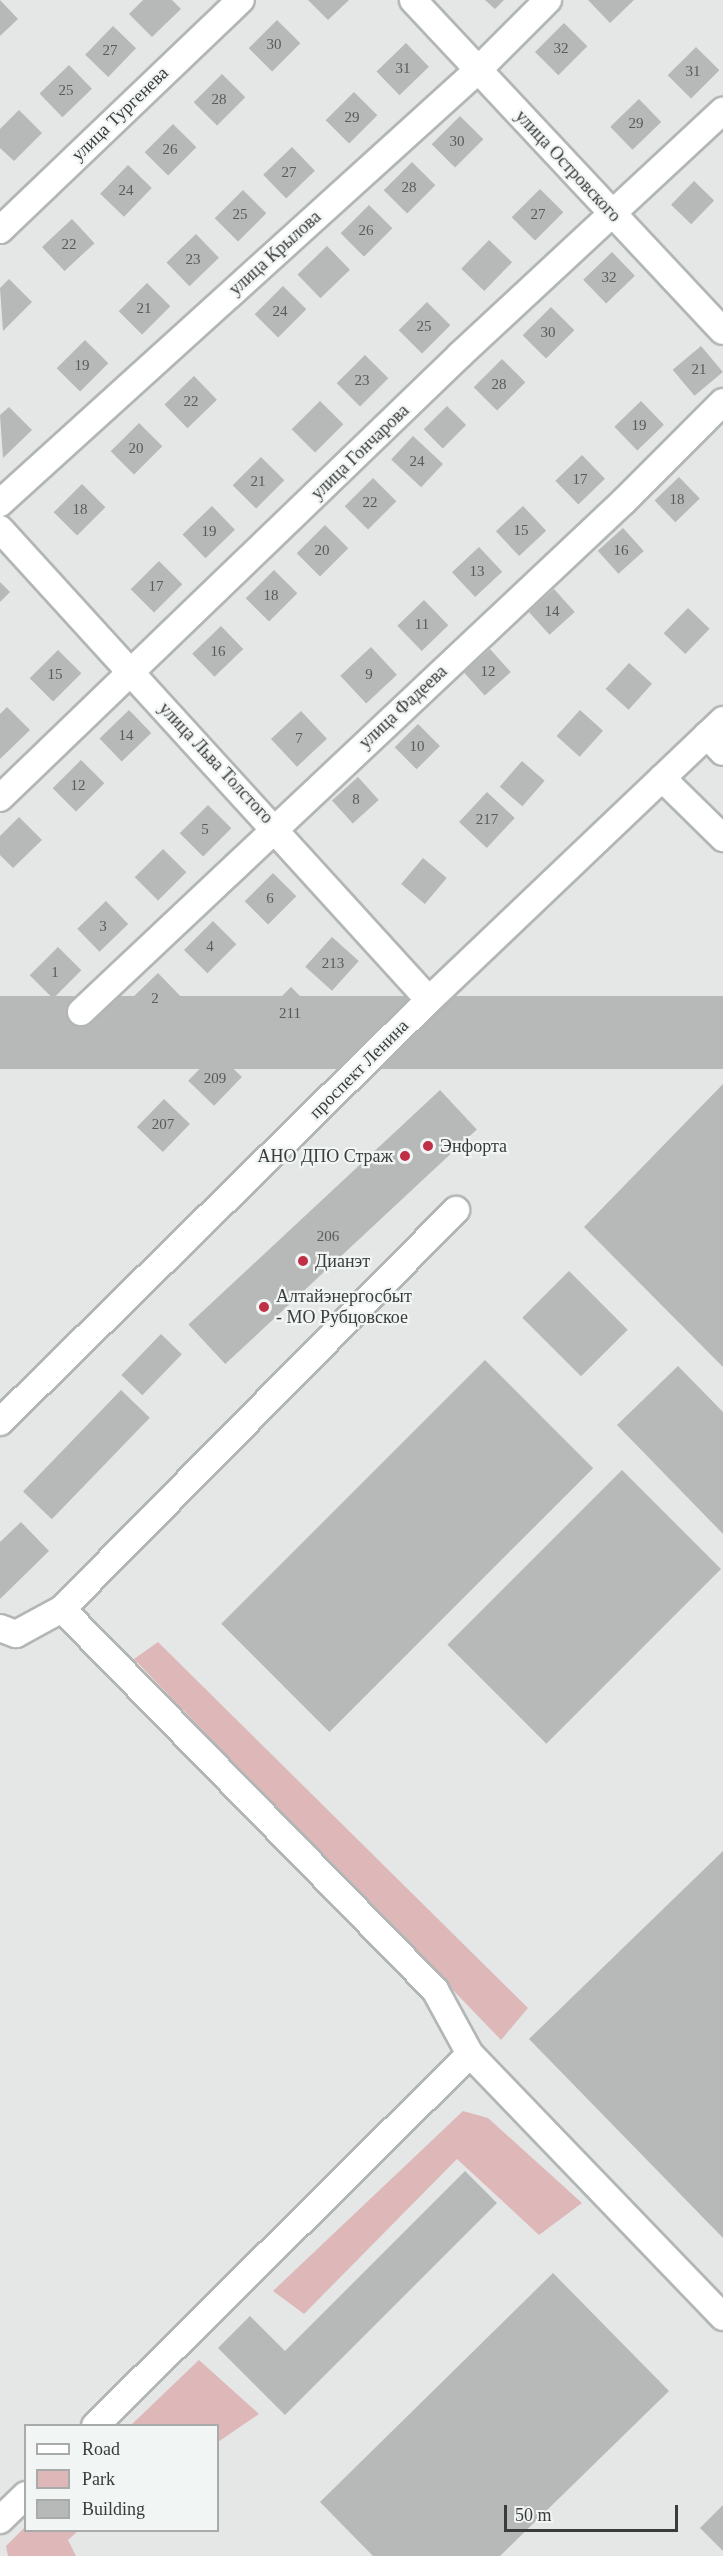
<!DOCTYPE html>
<meta charset="utf-8">
<style>
body{margin:0}
#map{position:relative;width:723px;height:2556px;overflow:hidden;background:#e4e7e6;font-family:Georgia,serif}
div>[style]{position:absolute}
.green>*{inset:0;background:#deb8b9}
.building>*{inset:0;background:#b6b9b8;transform-origin:0 0}
.roads{filter:drop-shadow(2px 0 #b2b6b5) drop-shadow(-2px 0 #b2b6b5) drop-shadow(0 2px #b2b6b5) drop-shadow(0 -2px #b2b6b5)}
.minor>*{height:26px;margin:-13px;padding:0 13px;transform-origin:13px;border-radius:13px;background:#fff}
.dots>*{width:16px;height:16px;translate:-50% -50%;box-sizing:border-box;border:3px solid #f1f5f4;border-radius:50%}
span{translate:-50% -50%;white-space:nowrap;text-align:center;line-height:1.15;-webkit-text-stroke:4.5px #f1f5f4;paint-order:stroke}
.number-label{font-size:15px;color:#595b5a}
.number-label span{-webkit-text-stroke-width:0}
.street-label{font-size:18px;color:#3a3c3b}
.poi-label{font-size:18px;color:#3a3c3b}
.left{translate:0 -50%;text-align:left}
.right{translate:-100% -50%;text-align:right}
.legend{position:absolute;left:24px;top:2424px;width:195px;height:108px;box-sizing:border-box;background:#f1f5f4;border:2px solid #a8abaa;margin:0;padding:8px 10px;list-style:none;font-size:18px;color:#3a3c3b}
.legend li{display:flex;align-items:center;gap:12px;height:30px}
.legend b{width:30px;border:2px solid #a8abaa}
.scale{position:absolute;left:504px;top:2505px;width:174px;height:27px;box-sizing:border-box;border:3px solid #3a3c3b;border-top:0;padding-left:8px;font-size:18px;line-height:21px;white-space:nowrap;color:#3a3c3b;-webkit-text-stroke:4px #f1f5f4;paint-order:stroke}
</style>
<div id="map">
<div class="green">
<i style="clip-path:polygon(158px 1642px,528px 2008px,501px 2040px,134px 1659px)"></i>
<i style="clip-path:polygon(463px 2111px,488px 2118px,582px 2203px,539px 2235px,457px 2159px,304px 2314px,273px 2291px)"></i>
<i style="clip-path:polygon(199px 2360px,259px 2414px,218px 2442px,218px 2426px,131px 2425px)"></i>
<i style="clip-path:polygon(25px 2527px,26px 2530px,78px 2531px,68px 2540px,76px 2556px,8px 2556px,6px 2546px)"></i>
</div>
<div class="building">
<i style="clip-path:polygon(0 0,18px 19px,0 36px)"></i>
<i style="clip-path:polygon(143px 0,172px 0,181px 9px,152px 37px,129px 14px)"></i>
<i style="clip-path:polygon(308px 0,349px 0,328px 20px)"></i>
<i style="clip-path:polygon(485px 0,504px 0,495px 9px)"></i>
<i style="clip-path:polygon(588px 0,634px 0,610px 23px)"></i>
<i style="left:277px;top:20px;width:33px;height:40px;rotate:45deg"></i>
<i style="left:564px;top:23px;width:33px;height:41px;rotate:45deg"></i>
<i style="left:113px;top:26px;width:32px;height:40px;rotate:44deg"></i>
<i style="left:406px;top:43px;width:33px;height:41px;rotate:46deg"></i>
<i style="left:696px;top:47px;width:33px;height:40px;rotate:45deg"></i>
<i style="left:69px;top:65px;width:33px;height:41px;rotate:46deg"></i>
<i style="left:222px;top:74px;width:33px;height:40px;rotate:45deg"></i>
<i style="left:354px;top:92px;width:33px;height:40px;rotate:45deg"></i>
<i style="left:639px;top:99px;width:32px;height:40px;rotate:46deg"></i>
<i style="clip-path:polygon(19px 110px,42px 133px,14px 161px,0 148px,0 129px)"></i>
<i style="left:460px;top:116px;width:33px;height:40px;rotate:45deg"></i>
<i style="left:173px;top:124px;width:33px;height:40px;rotate:45deg"></i>
<i style="left:292px;top:147px;width:33px;height:40px;rotate:46deg"></i>
<i style="left:412px;top:162px;width:33px;height:40px;rotate:45deg"></i>
<i style="left:128px;top:165px;width:33px;height:40px;rotate:44deg"></i>
<i style="left:694px;top:181px;width:28px;height:33px;rotate:44deg"></i>
<i style="left:540px;top:189px;width:33px;height:40px;rotate:45deg"></i>
<i style="left:243px;top:190px;width:33px;height:40px;rotate:45deg"></i>
<i style="left:369px;top:205px;width:33px;height:40px;rotate:45deg"></i>
<i style="left:72px;top:219px;width:33px;height:41px;rotate:47deg"></i>
<i style="left:196px;top:234px;width:33px;height:41px;rotate:46deg"></i>
<i style="left:489px;top:240px;width:32px;height:40px;rotate:44deg"></i>
<i style="left:327px;top:246px;width:33px;height:41px;rotate:46deg"></i>
<i style="left:612px;top:252px;width:33px;height:40px;rotate:46deg"></i>
<i style="clip-path:polygon(9px 279px,32px 302px,3px 331px,0 288px)"></i>
<i style="left:147px;top:283px;width:33px;height:40px;rotate:45deg"></i>
<i style="left:283px;top:286px;width:33px;height:40px;rotate:45deg"></i>
<i style="left:427px;top:302px;width:33px;height:40px;rotate:45deg"></i>
<i style="left:551px;top:307px;width:33px;height:40px;rotate:45deg"></i>
<i style="left:85px;top:340px;width:33px;height:40px;rotate:45deg"></i>
<i style="left:701px;top:346px;width:34px;height:37px;rotate:50deg"></i>
<i style="left:365px;top:355px;width:33px;height:40px;rotate:45deg"></i>
<i style="left:502px;top:359px;width:33px;height:40px;rotate:45deg"></i>
<i style="left:194px;top:376px;width:33px;height:41px;rotate:46deg"></i>
<i style="left:320px;top:401px;width:33px;height:40px;rotate:45deg"></i>
<i style="left:641px;top:401px;width:33px;height:37px;rotate:46deg"></i>
<i style="left:447px;top:406px;width:27px;height:33px;rotate:45deg"></i>
<i style="clip-path:polygon(9px 407px,32px 430px,3px 458px,0 415px)"></i>
<i style="left:139px;top:423px;width:33px;height:40px;rotate:45deg"></i>
<i style="left:413px;top:436px;width:41px;height:32px;rotate:43deg"></i>
<i style="left:582px;top:455px;width:33px;height:37px;rotate:46deg"></i>
<i style="left:261px;top:457px;width:33px;height:40px;rotate:45deg"></i>
<i style="left:679px;top:477px;width:30px;height:34px;rotate:46deg"></i>
<i style="left:373px;top:478px;width:33px;height:40px;rotate:45deg"></i>
<i style="left:82px;top:484px;width:33px;height:40px;rotate:45deg"></i>
<i style="left:212px;top:506px;width:33px;height:41px;rotate:46deg"></i>
<i style="left:523px;top:506px;width:34px;height:37px;rotate:47deg"></i>
<i style="left:325px;top:525px;width:33px;height:40px;rotate:45deg"></i>
<i style="left:623px;top:528px;width:31px;height:34px;rotate:48deg"></i>
<i style="left:479px;top:547px;width:34px;height:37px;rotate:47deg"></i>
<i style="left:159px;top:561px;width:33px;height:40px;rotate:45deg"></i>
<i style="left:274px;top:570px;width:33px;height:40px;rotate:45deg"></i>
<i style="clip-path:polygon(0 582px,10px 592px,0 602px)"></i>
<i style="left:554px;top:589px;width:31px;height:34px;rotate:48deg"></i>
<i style="left:424px;top:600px;width:35px;height:37px;rotate:46deg"></i>
<i style="left:688px;top:608px;width:30px;height:35px;rotate:44deg"></i>
<i style="left:221px;top:626px;width:32px;height:40px;rotate:46deg"></i>
<i style="left:371px;top:647px;width:38px;height:42px;rotate:47deg"></i>
<i style="left:490px;top:649px;width:31px;height:35px;rotate:48deg"></i>
<i style="left:58px;top:650px;width:33px;height:40px;rotate:45deg"></i>
<i style="left:629px;top:663px;width:31px;height:35px;rotate:42deg"></i>
<i style="clip-path:polygon(7px 707px,30px 730px,0 759px,0 714px)"></i>
<i style="left:129px;top:710px;width:32px;height:41px;rotate:46deg"></i>
<i style="left:580px;top:710px;width:31px;height:35px;rotate:42deg"></i>
<i style="left:301px;top:711px;width:38px;height:41px;rotate:47deg"></i>
<i style="left:418px;top:724px;width:31px;height:33px;rotate:45deg"></i>
<i style="left:81px;top:760px;width:33px;height:40px;rotate:45deg"></i>
<i style="left:522px;top:761px;width:30px;height:34px;rotate:41deg"></i>
<i style="left:358px;top:777px;width:31px;height:35px;rotate:48deg"></i>
<i style="left:487px;top:792px;width:38px;height:41px;rotate:43deg"></i>
<i style="left:208px;top:805px;width:33px;height:40px;rotate:45deg"></i>
<i style="clip-path:polygon(19px 817px,42px 840px,13px 868px,0 855px,0 836px)"></i>
<i style="left:163px;top:849px;width:33px;height:40px;rotate:45deg"></i>
<i style="left:423px;top:858px;width:31px;height:34px;rotate:40deg"></i>
<i style="left:273px;top:873px;width:33px;height:40px;rotate:45deg"></i>
<i style="left:106px;top:901px;width:32px;height:40px;rotate:46deg"></i>
<i style="left:213px;top:921px;width:33px;height:41px;rotate:45deg"></i>
<i style="left:332px;top:937px;width:36px;height:40px;rotate:42deg"></i>
<i style="left:58px;top:947px;width:33px;height:40px;rotate:45deg"></i>
<i style="left:158px;top:973px;width:33px;height:41px;rotate:46deg"></i>
<i style="left:291px;top:987px;width:37px;height:39px;rotate:45deg"></i>
<i style="left:723px;top:996px;width:73px;height:873px;rotate:90deg"></i>
<i style="left:216px;top:1052px;width:36px;height:40px;rotate:44deg"></i>
<i style="clip-path:polygon(723px 1084px,723px 1367px,584px 1227px)"></i>
<i style="left:440px;top:1090px;width:54px;height:344px;rotate:47deg"></i>
<i style="left:164px;top:1099px;width:36px;height:39px;rotate:44deg"></i>
<i style="left:569px;top:1271px;width:83px;height:66px;rotate:45deg"></i>
<i style="left:161px;top:1334px;width:29px;height:57px;rotate:44deg"></i>
<i style="left:485px;top:1360px;width:153px;height:373px;rotate:45deg"></i>
<i style="clip-path:polygon(678px 1366px,723px 1412px,723px 1534px,617px 1425px)"></i>
<i style="left:121px;top:1390px;width:40px;height:141px;rotate:44deg"></i>
<i style="left:622px;top:1470px;width:140px;height:247px;rotate:45deg"></i>
<i style="clip-path:polygon(21px 1522px,49px 1551px,0 1599px,0 1542px)"></i>
<i style="clip-path:polygon(723px 1851px,723px 2238px,529px 2039px)"></i>
<i style="clip-path:polygon(465px 2171px,497px 2203px,285px 2415px,218px 2348px,250px 2316px,285px 2351px)"></i>
<i style="clip-path:polygon(553px 2273px,669px 2391px,500px 2556px,373px 2556px,320px 2502px)"></i>
<i style="clip-path:polygon(723px 2505px,723px 2551px,700px 2528px)"></i>
</div>
<div class="roads">
<div class="minor">
<i style="left:413px;top:0;width:453px;rotate:46.9deg"></i>
<i style="left:0;top:230px;width:333px;rotate:-43.7deg"></i>
<i style="left:0;top:503px;width:645px;rotate:-42.17deg"></i>
<i style="left:478px;top:70px;width:99px;rotate:-45deg"></i>
<i style="left:0;top:529px;width:637px;rotate:47.67deg"></i>
<i style="left:707px;top:735px;width:23px;rotate:47deg"></i>
<i style="left:662px;top:778px;width:86px;rotate:44.5deg"></i>
<i style="left:0;top:798px;width:639px;rotate:-43.92deg"></i>
<i style="left:460px;top:355px;width:359px;rotate:-42.9deg"></i>
<i style="left:81px;top:1012px;width:746px;rotate:-43.26deg"></i>
<i style="left:624px;top:501px;width:140px;rotate:-45deg"></i>
<i style="left:0;top:1422px;width:602px;rotate:-44.53deg"></i>
<i style="left:429px;top:1000px;width:406px;rotate:-43.6deg"></i>
<i style="left:62px;top:1609px;width:533px;rotate:45.61deg"></i>
<i style="left:435px;top:1990px;width:73px;rotate:61.3deg"></i>
<i style="left:0;top:1628px;width:17px;rotate:21deg"></i>
<i style="left:16px;top:1634px;width:52px;rotate:-28.5deg"></i>
<i style="left:62px;top:1609px;width:561px;rotate:-45.36deg"></i>
<i style="left:95px;top:2426px;width:528px;rotate:-44.77deg"></i>
<i style="left:470px;top:2054px;width:365px;rotate:46.1deg"></i>
<i style="left:0;top:2520px;width:36px;rotate:-44deg"></i>
</div>
</div>
<div class="dots">
<i style="left:428px;top:1146px;background:#bf2f46"></i>
<i style="left:405px;top:1156px;background:#bf2f46"></i>
<i style="left:303px;top:1261px;background:#bf2f46"></i>
<i style="left:264px;top:1307px;background:#bf2f46"></i>
</div>
<div class="number-label">
<span style="left:274px;top:45px">30</span>
<span style="left:561px;top:49px">32</span>
<span style="left:110px;top:51px">27</span>
<span style="left:403px;top:69px">31</span>
<span style="left:693px;top:72px">31</span>
<span style="left:66px;top:91px">25</span>
<span style="left:219px;top:100px">28</span>
<span style="left:352px;top:118px">29</span>
<span style="left:636px;top:124px">29</span>
<span style="left:457px;top:142px">30</span>
<span style="left:170px;top:150px">26</span>
<span style="left:289px;top:173px">27</span>
<span style="left:409px;top:188px">28</span>
<span style="left:126px;top:191px">24</span>
<span style="left:240px;top:215px">25</span>
<span style="left:538px;top:215px">27</span>
<span style="left:366px;top:231px">26</span>
<span style="left:69px;top:245px">22</span>
<span style="left:193px;top:260px">23</span>
<span style="left:609px;top:278px">32</span>
<span style="left:144px;top:309px">21</span>
<span style="left:280px;top:312px">24</span>
<span style="left:424px;top:327px">25</span>
<span style="left:548px;top:333px">30</span>
<span style="left:82px;top:366px">19</span>
<span style="left:699px;top:370px">21</span>
<span style="left:362px;top:381px">23</span>
<span style="left:499px;top:385px">28</span>
<span style="left:191px;top:402px">22</span>
<span style="left:639px;top:426px">19</span>
<span style="left:136px;top:449px">20</span>
<span style="left:417px;top:462px">24</span>
<span style="left:580px;top:480px">17</span>
<span style="left:258px;top:482px">21</span>
<span style="left:677px;top:500px">18</span>
<span style="left:370px;top:503px">22</span>
<span style="left:80px;top:510px">18</span>
<span style="left:521px;top:531px">15</span>
<span style="left:209px;top:532px">19</span>
<span style="left:322px;top:551px">20</span>
<span style="left:621px;top:551px">16</span>
<span style="left:477px;top:572px">13</span>
<span style="left:156px;top:587px">17</span>
<span style="left:271px;top:596px">18</span>
<span style="left:552px;top:612px">14</span>
<span style="left:422px;top:625px">11</span>
<span style="left:218px;top:652px">16</span>
<span style="left:488px;top:672px">12</span>
<span style="left:55px;top:675px">15</span>
<span style="left:369px;top:675px">9</span>
<span style="left:126px;top:736px">14</span>
<span style="left:299px;top:739px">7</span>
<span style="left:417px;top:747px">10</span>
<span style="left:78px;top:786px">12</span>
<span style="left:356px;top:800px">8</span>
<span style="left:487px;top:820px">217</span>
<span style="left:205px;top:830px">5</span>
<span style="left:270px;top:899px">6</span>
<span style="left:103px;top:927px">3</span>
<span style="left:210px;top:947px">4</span>
<span style="left:333px;top:964px">213</span>
<span style="left:55px;top:973px">1</span>
<span style="left:155px;top:999px">2</span>
<span style="left:290px;top:1014px">211</span>
<span style="left:215px;top:1079px">209</span>
<span style="left:163px;top:1125px">207</span>
<span style="left:328px;top:1237px">206</span>
</div>
<div class="street-label">
<span style="left:120px;top:114px;rotate:-44deg">улица Тургенева</span>
<span style="left:568px;top:166px;rotate:47deg">улица Островского</span>
<span style="left:275px;top:253px;rotate:-42deg">улица Крылова</span>
<span style="left:360px;top:452px;rotate:-44deg">улица Гончарова</span>
<span style="left:403px;top:707px;rotate:-43deg">улица Фадеева</span>
<span style="left:216px;top:763px;rotate:47deg">улица Льва Толстого</span>
<span style="left:359px;top:1069px;rotate:-45deg">проспект Ленина</span>
</div>
<div class="poi-label">
<span class="left" style="left:440px;top:1146px">Энфорта</span>
<span class="right" style="left:393px;top:1156px">АНО ДПО Страж</span>
<span class="left" style="left:315px;top:1261px">Дианэт</span>
<span class="left" style="left:276px;top:1307px">Алтайэнергосбыт<br>- МО Рубцовское</span>
</div>
<ul class="legend">
<li><b style="height:8px;background:#fff"></b>Road</li>
<li><b style="height:16px;background:#deb8b9"></b>Park</li>
<li><b style="height:16px;background:#b6b9b8"></b>Building</li>
</ul>
<div class="scale">50 m</div>
</div>
